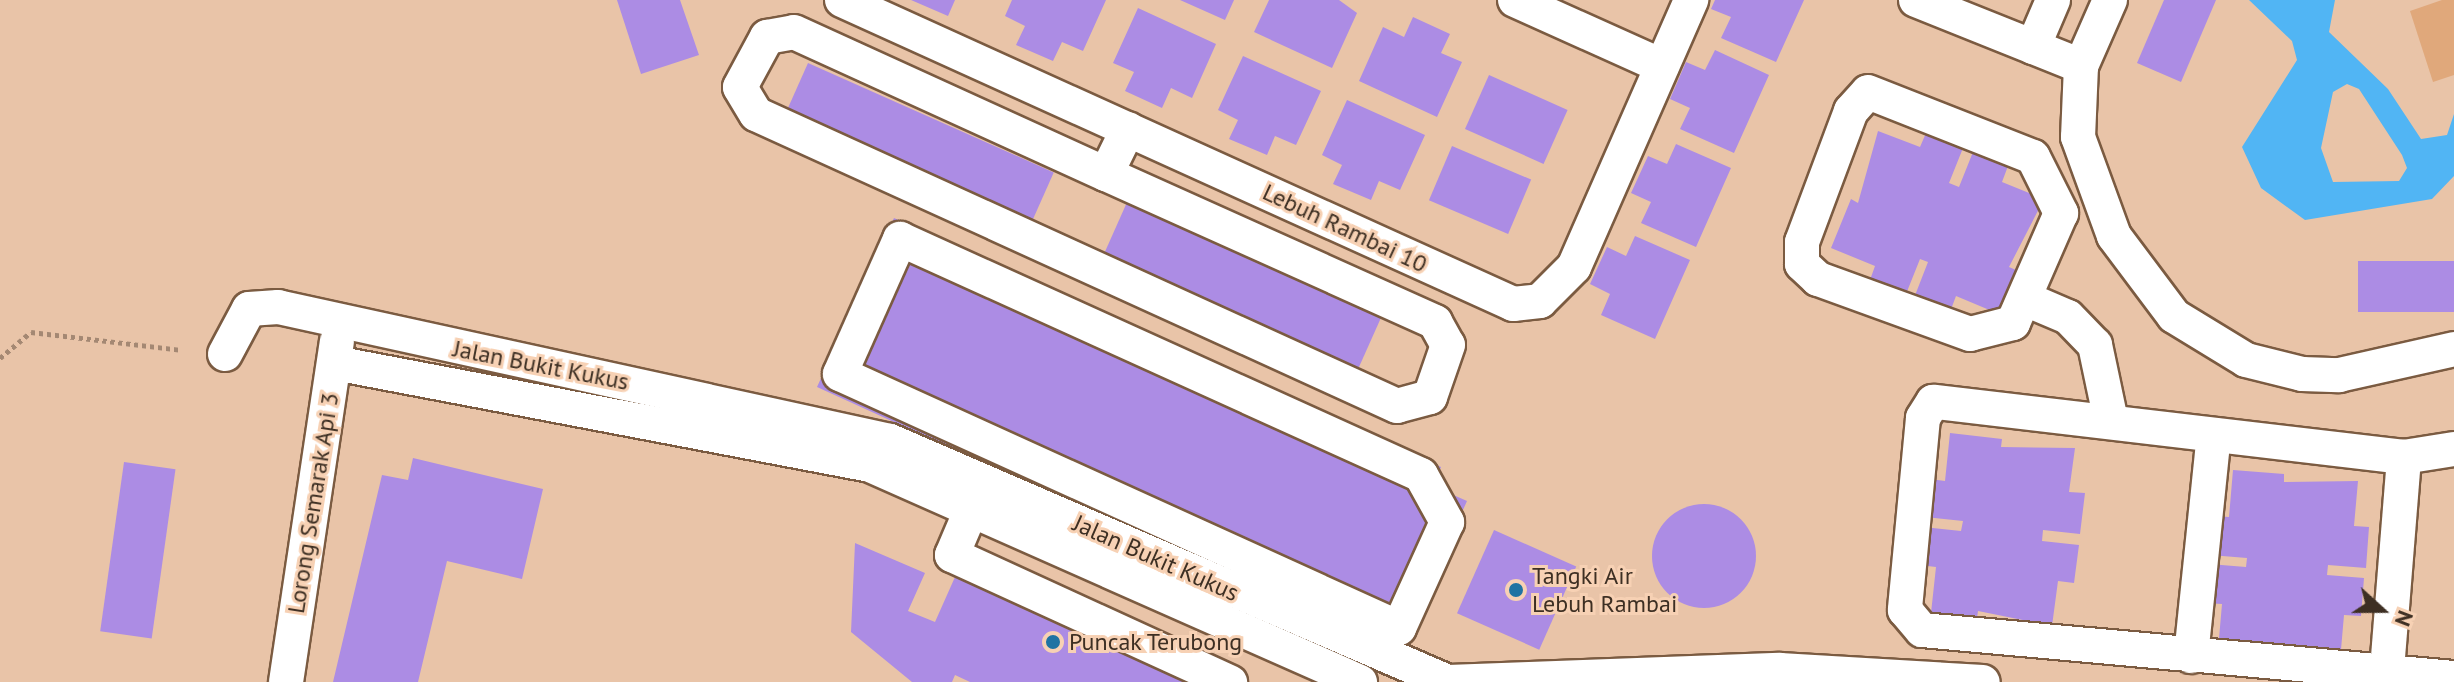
<!DOCTYPE html>
<style>
body{margin:0}
#map{position:relative;width:2454px;height:682px;overflow:hidden;background:#e9c4a8;font-family:"PT Sans",sans-serif}
div>[style]{position:absolute}
.green>*{inset:0;background:#e0a87b}
.water>*{inset:0;background:#51b5f4}
.building>*{inset:0;background:#ac8ce4;transform-origin:0 0}
.round{border-radius:50%}
.path>*{height:5px;margin-top:-2.5px;transform-origin:0;background:repeating-linear-gradient(90deg,#a48873 0 4px,transparent 0 8px)}
.roads{filter:drop-shadow(2px 0 #7b5b41) drop-shadow(-2px 0 #7b5b41) drop-shadow(0 2px #7b5b41) drop-shadow(0 -2px #7b5b41)}
.minor>*{height:34px;margin:-17px;padding:0 17px;transform-origin:17px;border-radius:17px;background:#fff}
.dots>*{width:22px;height:22px;translate:-50% -50%;box-sizing:border-box;border:4px solid #f7d1b4;border-radius:50%}
span{translate:-50% -50%;white-space:nowrap;text-align:center;line-height:1.15;-webkit-text-stroke:6px #f7d1b4;paint-order:stroke}
.street-label{font-size:24px;color:#3d2f23}
.poi-label{font-size:24px;color:#3d2f23}
.left{translate:0 -50%;text-align:left}
.north{position:absolute;left:2342px;top:570px;width:80px;height:80px;-webkit-text-stroke:6px #f7d1b4;paint-order:stroke;rotate:111deg;font-size:22px;font-weight:700;line-height:32px;text-align:center;color:#3d2f23}
.north::after{content:'';display:block;margin:auto;width:28px;height:36px;background:#3d2f23;clip-path:polygon(50% 0,100% 100%,50% 72%,0 100%)}
</style>
<div id="map">
<div class="green">
<i style="clip-path:polygon(2442px 0,2454px 0,2454px 75px,2433px 82px,2410px 11px)"></i>
</div>
<div class="water">
<i style="clip-path:polygon(evenodd,2249px 0,2335px 0,2329px 32px,2388px 89px,2421px 139px,2447px 135px,2454px 114px,2454px 176px,2432px 199px,2305px 220px,2261px 188px,2242px 147px,2297px 60px,2292px 41px,2249px 0,2347px 84px,2359px 89px,2402px 155px,2407px 168px,2399px 181px,2333px 182px,2321px 148px,2333px 92px,2347px 84px)"></i>
</div>
<div class="building">
<i style="clip-path:polygon(617px 0,680px 0,699px 55px,641px 74px)"></i>
<i style="clip-path:polygon(911px 0,955px 0,948px 16px)"></i>
<i style="clip-path:polygon(1012px 0,1106px 0,1083px 51px,1062px 42px,1053px 61px,1016px 45px,1025px 26px,1005px 16px)"></i>
<i style="clip-path:polygon(1180px 0,1234px 0,1225px 20px)"></i>
<i style="clip-path:polygon(1269px 0,1339px 0,1357px 13px,1332px 68px,1254px 32px)"></i>
<i style="clip-path:polygon(1715px 0,1804px 0,1776px 62px,1721px 38px,1731px 17px,1711px 9px)"></i>
<i style="clip-path:polygon(2164px 0,2216px 0,2181px 82px,2137px 63px)"></i>
<i style="clip-path:polygon(1138px 8px,1216px 44px,1192px 98px,1171px 88px,1162px 108px,1125px 91px,1134px 72px,1113px 63px)"></i>
<i style="clip-path:polygon(1413px 17px,1450px 34px,1441px 53px,1462px 62px,1437px 117px,1359px 81px,1383px 27px,1404px 37px)"></i>
<i style="clip-path:polygon(1715px 50px,1769px 75px,1734px 153px,1680px 129px,1690px 108px,1670px 99px,1686px 62px,1705px 70px)"></i>
<i style="clip-path:polygon(1243px 56px,1321px 91px,1296px 145px,1275px 136px,1267px 155px,1229px 139px,1238px 120px,1218px 110px)"></i>
<i style="left:808px;top:63px;width:269px;height:64px;rotate:24deg"></i>
<i style="left:1489px;top:75px;width:86px;height:59px;rotate:24deg"></i>
<i style="clip-path:polygon(1347px 100px,1425px 135px,1400px 190px,1379px 181px,1371px 200px,1333px 184px,1342px 165px,1322px 155px)"></i>
<i style="clip-path:polygon(1878px 131px,1920px 147px,1926px 133px,1963px 148px,1949px 183px,1959px 187px,1973px 152px,2008px 166px,2002px 182px,2044px 199px,2009px 267px,2016px 270px,1999px 314px,1956px 296px,1950px 312px,1914px 298px,1928px 262px,1920px 259px,1906px 294px,1870px 280px,1875px 266px,1831px 248px,1851px 199px,1858px 203px)"></i>
<i style="clip-path:polygon(1676px 144px,1731px 168px,1696px 247px,1641px 223px,1651px 202px,1631px 193px,1648px 156px,1667px 164px)"></i>
<i style="left:1452px;top:146px;width:86px;height:59px;rotate:23deg"></i>
<i style="left:1128px;top:200px;width:279px;height:65px;rotate:24deg"></i>
<i style="clip-path:polygon(894px 218px,1441px 467px,1433px 486px,1467px 501px,1399px 652px,817px 387px)"></i>
<i style="clip-path:polygon(1635px 236px,1690px 260px,1655px 339px,1601px 315px,1610px 294px,1590px 284px,1607px 247px,1626px 256px)"></i>
<i style="left:2454px;top:261px;width:51px;height:96px;rotate:90deg"></i>
<i style="clip-path:polygon(1950px 433px,2002px 439px,2001px 447px,2075px 448px,2069px 492px,2085px 493px,2080px 534px,2043px 530px,2042px 541px,2079px 545px,2074px 583px,2058px 581px,2052px 626px,1978px 611px,1977px 618px,1931px 613px,1936px 567px,1919px 565px,1923px 527px,1961px 531px,1963px 521px,1925px 517px,1930px 479px,1945px 481px)"></i>
<i style="clip-path:polygon(413px 458px,543px 489px,522px 579px,447px 561px,418px 682px,333px 682px,382px 475px,408px 480px)"></i>
<i style="left:124px;top:462px;width:52px;height:171px;rotate:8deg"></i>
<i style="clip-path:polygon(2233px 470px,2284px 474px,2284px 482px,2358px 481px,2354px 526px,2369px 527px,2366px 568px,2328px 565px,2327px 575px,2364px 578px,2361px 616px,2344px 615px,2340px 661px,2218px 650px,2222px 604px,2205px 603px,2209px 564px,2246px 567px,2247px 558px,2210px 555px,2214px 516px,2229px 517px)"></i>
<i class="round" style="left:1652px;top:504px;width:104px;height:104px"></i>
<i style="left:1494px;top:530px;width:90px;height:91px;rotate:24deg"></i>
<i style="clip-path:polygon(855px 543px,925px 573px,908px 611px,935px 622px,955px 577px,1200px 682px,970px 682px,955px 675px,952px 682px,912px 682px,851px 632px)"></i>
</div>
<div class="path">
<i style="left:0;top:358px;width:40px;rotate:-40deg"></i>
<i style="left:31px;top:332px;width:151px;rotate:6.8deg"></i>
</div>
<div class="roads">
<div class="minor">
<i style="left:842px;top:0;width:737px;rotate:24.37deg"></i>
<i style="left:1513px;top:304px;width:27px;rotate:-6deg"></i>
<i style="left:1540px;top:301px;width:48px;rotate:-45deg"></i>
<i style="left:1574px;top:267px;width:292px;rotate:-66.3deg"></i>
<i style="left:1515px;top:0;width:161px;rotate:24.2deg"></i>
<i style="left:1916px;top:0;width:178px;rotate:21.8deg"></i>
<i style="left:2110px;top:0;width:72px;rotate:113.7deg"></i>
<i style="left:2081px;top:66px;width:71px;rotate:92.4deg"></i>
<i style="left:2078px;top:137px;width:105px;rotate:70deg"></i>
<i style="left:2114px;top:236px;width:100px;rotate:53.1deg"></i>
<i style="left:2174px;top:316px;width:84px;rotate:31.4deg"></i>
<i style="left:2246px;top:360px;width:58px;rotate:14deg"></i>
<i style="left:2302px;top:374px;width:37px;rotate:2deg"></i>
<i style="left:2339px;top:375px;width:118px;rotate:-12.7deg"></i>
<i style="left:2033px;top:47px;width:51px;rotate:-66.9deg"></i>
<i style="left:1868px;top:92px;width:177px;rotate:21.5deg"></i>
<i style="left:2033px;top:157px;width:63px;rotate:63.4deg"></i>
<i style="left:2061px;top:213px;width:120px;rotate:113.6deg"></i>
<i style="left:2013px;top:323px;width:44px;rotate:165.7deg"></i>
<i style="left:1970px;top:334px;width:162px;rotate:-160.1deg"></i>
<i style="left:1818px;top:279px;width:22px;rotate:-137deg"></i>
<i style="left:1802px;top:264px;width:22px;rotate:-90deg"></i>
<i style="left:1802px;top:242px;width:140px;rotate:-69.5deg"></i>
<i style="left:1851px;top:111px;width:25px;rotate:-48deg"></i>
<i style="left:1106px;top:174px;width:361px;rotate:24.2deg"></i>
<i style="left:1435px;top:322px;width:26px;rotate:61deg"></i>
<i style="left:1448px;top:345px;width:55px;rotate:109.1deg"></i>
<i style="left:1430px;top:397px;width:34px;rotate:165deg"></i>
<i style="left:1397px;top:406px;width:704px;rotate:-155.51deg"></i>
<i style="left:756px;top:114px;width:31px;rotate:-121deg"></i>
<i style="left:740px;top:87px;width:57px;rotate:-61.6deg"></i>
<i style="left:767px;top:37px;width:27px;rotate:-10deg"></i>
<i style="left:794px;top:32px;width:343px;rotate:24.5deg"></i>
<i style="left:1106px;top:174px;width:50px;rotate:-63.9deg"></i>
<i style="left:900px;top:239px;width:572px;rotate:24.37deg"></i>
<i style="left:1421px;top:475px;width:54px;rotate:61deg"></i>
<i style="left:1447px;top:522px;width:116px;rotate:114.4deg"></i>
<i style="left:1399px;top:628px;width:614px;rotate:-155.56deg"></i>
<i style="left:840px;top:374px;width:148px;rotate:-66deg"></i>
<i style="left:2028px;top:300px;width:43px;rotate:23deg"></i>
<i style="left:2068px;top:317px;width:39px;rotate:46deg"></i>
<i style="left:2095px;top:345px;width:78px;rotate:78.1deg"></i>
<i style="left:225px;top:354px;width:51px;rotate:-61.9deg"></i>
<i style="left:249px;top:309px;width:29px;rotate:-4deg"></i>
<i style="left:278px;top:307px;width:626px;rotate:12.35deg"></i>
<i style="left:890px;top:441px;width:608px;rotate:23.36deg"></i>
<i style="left:1448px;top:682px;width:332px;rotate:-2.1deg"></i>
<i style="left:1780px;top:670px;width:203px;rotate:3.4deg"></i>
<i style="left:335px;top:363px;width:545px;rotate:10.79deg"></i>
<i style="left:870px;top:465px;width:536px;rotate:23.89deg"></i>
<i style="left:2454px;top:449px;width:51px;rotate:170.9deg"></i>
<i style="left:2404px;top:457px;width:474px;rotate:-173.3deg"></i>
<i style="left:1933px;top:402px;width:19px;rotate:122deg"></i>
<i style="left:1923px;top:418px;width:193px;rotate:95.4deg"></i>
<i style="left:1905px;top:610px;width:26px;rotate:50deg"></i>
<i style="left:1922px;top:630px;width:534px;rotate:5.16deg"></i>
<i style="left:981px;top:487px;width:74px;rotate:113.1deg"></i>
<i style="left:952px;top:555px;width:306px;rotate:24.6deg"></i>
<i style="left:2191px;top:656px;width:222px;rotate:-84.1deg"></i>
<i style="left:286px;top:682px;width:344px;rotate:-81.5deg"></i>
<i style="left:2386px;top:682px;width:226px;rotate:-85.4deg"></i>
</div>
</div>
<div class="dots">
<i style="left:1516px;top:590px;background:#1f73a3"></i>
<i style="left:1053px;top:642px;background:#1f73a3"></i>
</div>
<div class="street-label">
<span style="left:1345px;top:228px;rotate:25deg">Lebuh Rambai 10</span>
<span style="left:541px;top:365px;rotate:11deg">Jalan Bukit Kukus</span>
<span style="left:313px;top:503px;rotate:-81deg">Lorong Semarak Api 3</span>
<span style="left:1156px;top:558px;rotate:24deg">Jalan Bukit Kukus</span>
</div>
<div class="poi-label">
<span class="left" style="left:1532px;top:590px">Tangki Air<br>Lebuh Rambai</span>
<span class="left" style="left:1069px;top:642px">Puncak Terubong</span>
</div>
<div class="north">N</div>
</div>
